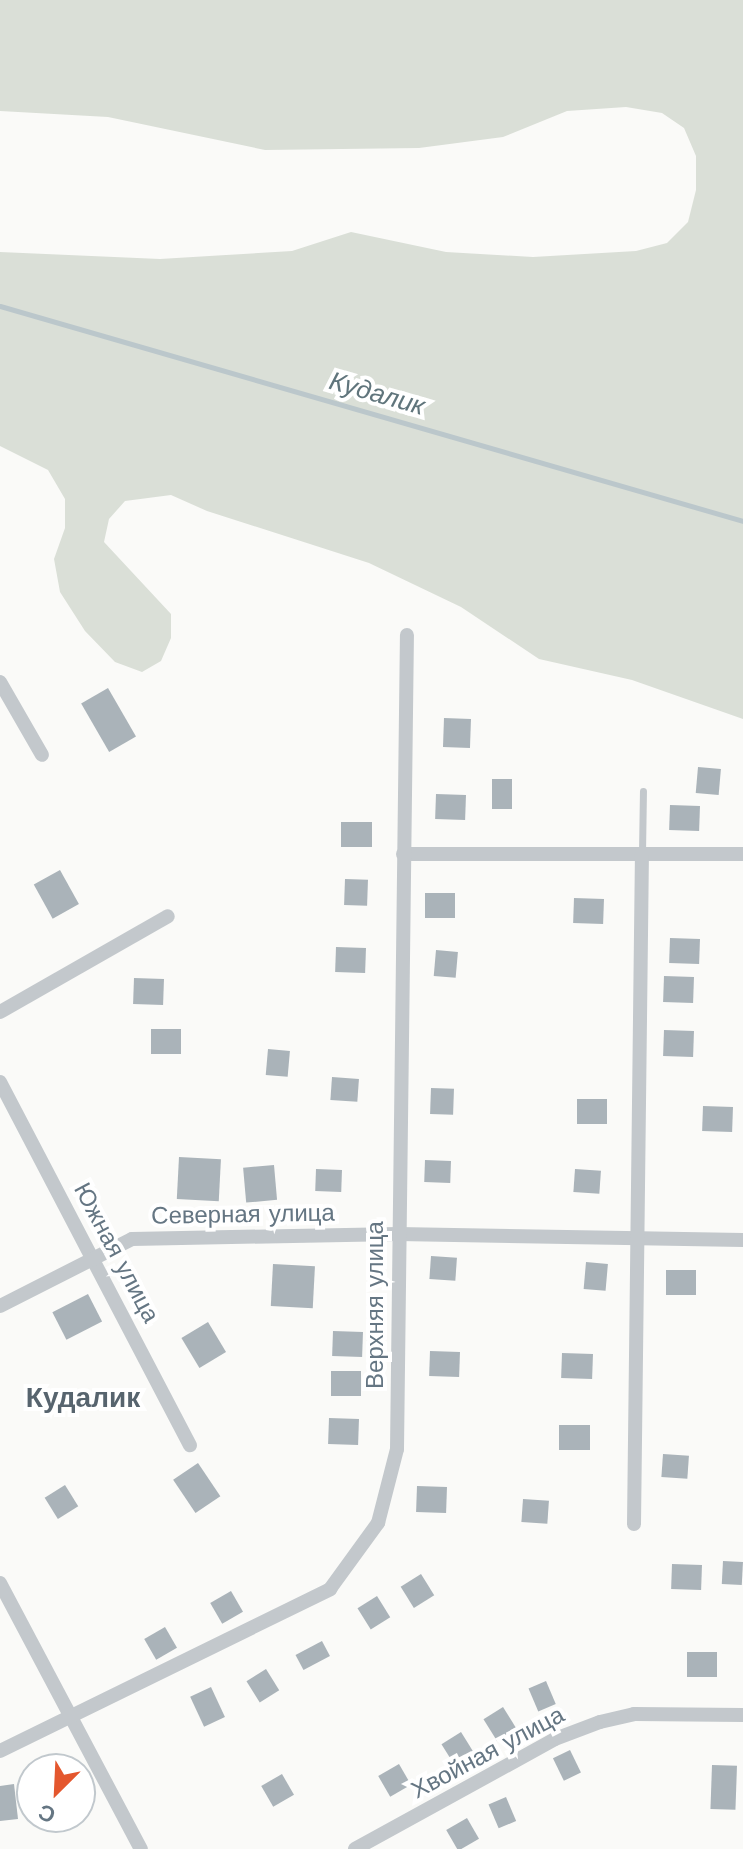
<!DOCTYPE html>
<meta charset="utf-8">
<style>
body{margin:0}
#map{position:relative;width:743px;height:1849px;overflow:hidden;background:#fafaf8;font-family:"Work Sans",sans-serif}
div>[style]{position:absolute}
.green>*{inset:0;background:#dadfd7}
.stream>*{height:5px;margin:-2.5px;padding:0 2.5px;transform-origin:2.5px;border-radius:2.5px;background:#bbc7cb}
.building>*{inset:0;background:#aab3b9;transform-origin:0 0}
.lane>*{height:7px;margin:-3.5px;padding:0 3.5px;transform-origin:3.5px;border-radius:3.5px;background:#c3c8cc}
.street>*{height:14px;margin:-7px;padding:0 7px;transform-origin:7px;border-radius:7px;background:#c3c8cc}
span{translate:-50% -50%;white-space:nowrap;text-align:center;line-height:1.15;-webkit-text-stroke:8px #fff;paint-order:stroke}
.street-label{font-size:24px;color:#657683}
.water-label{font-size:26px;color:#60757c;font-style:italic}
.quarter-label{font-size:28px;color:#57646e;font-weight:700}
.north{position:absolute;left:16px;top:1753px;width:80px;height:80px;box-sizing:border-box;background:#fff;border:2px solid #c1c8cd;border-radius:50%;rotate:204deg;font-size:22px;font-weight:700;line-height:32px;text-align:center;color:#657683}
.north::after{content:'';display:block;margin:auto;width:28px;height:36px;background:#e4572e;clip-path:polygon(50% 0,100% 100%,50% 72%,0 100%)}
</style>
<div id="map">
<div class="green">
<i style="clip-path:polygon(0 0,743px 0,743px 719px,632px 680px,539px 659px,461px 607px,369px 563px,207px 511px,171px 495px,125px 501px,109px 519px,104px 542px,171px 614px,171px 638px,161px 661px,142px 672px,115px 662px,85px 631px,60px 592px,54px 559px,65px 528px,65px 499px,48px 470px,0 446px,0 252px,160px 259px,292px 251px,351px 232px,446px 252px,533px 257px,636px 251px,667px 243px,688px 222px,696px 190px,696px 156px,684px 128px,662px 113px,626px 107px,567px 111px,503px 137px,419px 148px,265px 150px,108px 117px,0 111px)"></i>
</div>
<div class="stream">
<i style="left:0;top:306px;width:773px;rotate:16.14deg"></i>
</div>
<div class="building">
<i style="left:108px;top:688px;width:56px;height:31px;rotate:60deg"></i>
<i style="left:444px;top:718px;width:27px;height:29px;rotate:2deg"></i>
<i style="left:698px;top:767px;width:23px;height:26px;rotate:5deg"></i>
<i style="left:492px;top:779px;width:20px;height:30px"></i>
<i style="left:436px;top:794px;width:30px;height:25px;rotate:2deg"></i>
<i style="left:670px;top:805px;width:30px;height:25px;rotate:2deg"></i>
<i style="left:341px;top:822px;width:31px;height:25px"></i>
<i style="left:60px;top:870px;width:39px;height:30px;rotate:61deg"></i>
<i style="left:345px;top:879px;width:23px;height:26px;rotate:2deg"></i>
<i style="left:425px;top:893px;width:30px;height:25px"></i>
<i style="left:574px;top:898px;width:30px;height:25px;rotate:2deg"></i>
<i style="left:670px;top:938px;width:30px;height:25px;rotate:2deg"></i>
<i style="left:336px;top:947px;width:30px;height:25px;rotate:2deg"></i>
<i style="left:436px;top:950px;width:22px;height:26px;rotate:5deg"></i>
<i style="left:664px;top:976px;width:30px;height:26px;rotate:2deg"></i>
<i style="left:134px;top:978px;width:30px;height:26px;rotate:2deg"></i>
<i style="left:151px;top:1029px;width:30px;height:25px"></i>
<i style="left:664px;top:1030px;width:30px;height:26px;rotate:2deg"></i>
<i style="left:268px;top:1049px;width:22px;height:26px;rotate:5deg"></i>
<i style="left:332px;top:1077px;width:27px;height:23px;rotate:4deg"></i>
<i style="left:431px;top:1088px;width:23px;height:26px;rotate:2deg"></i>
<i style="left:577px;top:1099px;width:30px;height:25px"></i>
<i style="left:703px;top:1106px;width:30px;height:25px;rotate:2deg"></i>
<i style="left:179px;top:1157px;width:42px;height:42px;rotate:3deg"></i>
<i style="left:425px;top:1160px;width:26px;height:22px;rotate:2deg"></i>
<i style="left:274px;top:1165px;width:35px;height:31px;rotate:85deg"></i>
<i style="left:316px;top:1169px;width:26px;height:22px;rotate:2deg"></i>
<i style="left:575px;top:1169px;width:26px;height:23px;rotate:4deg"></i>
<i style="left:431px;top:1256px;width:26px;height:23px;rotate:4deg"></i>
<i style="left:586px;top:1262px;width:22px;height:27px;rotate:5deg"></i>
<i style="left:273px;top:1264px;width:42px;height:42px;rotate:3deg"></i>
<i style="left:666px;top:1270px;width:30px;height:25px"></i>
<i style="left:88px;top:1294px;width:31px;height:40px;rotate:63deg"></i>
<i style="left:208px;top:1322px;width:35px;height:31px;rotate:59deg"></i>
<i style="left:333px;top:1331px;width:30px;height:25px;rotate:2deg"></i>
<i style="left:430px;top:1351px;width:30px;height:25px;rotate:2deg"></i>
<i style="left:562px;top:1353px;width:31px;height:25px;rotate:2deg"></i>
<i style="left:331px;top:1371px;width:30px;height:25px"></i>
<i style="left:329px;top:1418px;width:30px;height:26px;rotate:2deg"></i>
<i style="left:559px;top:1425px;width:31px;height:25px"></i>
<i style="left:663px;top:1454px;width:26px;height:23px;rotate:4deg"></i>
<i style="left:198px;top:1463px;width:40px;height:30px;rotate:56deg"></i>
<i style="left:65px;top:1485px;width:25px;height:24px;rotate:58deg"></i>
<i style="left:417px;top:1486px;width:30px;height:26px;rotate:2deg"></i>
<i style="left:523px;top:1499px;width:26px;height:23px;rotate:4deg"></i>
<i style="left:723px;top:1561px;width:20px;height:23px;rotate:3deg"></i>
<i style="left:672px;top:1564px;width:30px;height:25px;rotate:2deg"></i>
<i style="left:421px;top:1574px;width:25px;height:24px;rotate:58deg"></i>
<i style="left:231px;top:1591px;width:24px;height:24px;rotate:60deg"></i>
<i style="left:377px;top:1596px;width:25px;height:23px;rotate:58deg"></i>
<i style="left:165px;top:1627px;width:24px;height:24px;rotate:60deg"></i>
<i style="left:322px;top:1641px;width:17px;height:30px;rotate:62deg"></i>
<i style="left:687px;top:1652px;width:30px;height:25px"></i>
<i style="left:266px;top:1669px;width:25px;height:23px;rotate:58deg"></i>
<i style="left:546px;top:1681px;width:25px;height:19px;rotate:67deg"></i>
<i style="left:211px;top:1687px;width:33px;height:23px;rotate:65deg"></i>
<i style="left:503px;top:1707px;width:25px;height:23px;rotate:58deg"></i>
<i style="left:461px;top:1732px;width:25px;height:23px;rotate:58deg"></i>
<i style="left:570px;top:1750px;width:25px;height:19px;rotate:64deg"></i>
<i style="left:399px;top:1764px;width:24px;height:24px;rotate:60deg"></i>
<i style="left:712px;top:1765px;width:25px;height:44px;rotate:2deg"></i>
<i style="left:282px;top:1774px;width:24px;height:24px;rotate:60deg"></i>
<i style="clip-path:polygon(14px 1784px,18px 1819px,0 1821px,0 1786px)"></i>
<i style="left:506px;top:1797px;width:26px;height:19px;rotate:67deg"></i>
<i style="left:467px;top:1818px;width:24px;height:24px;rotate:60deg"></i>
</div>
<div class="lane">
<i style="left:642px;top:853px;width:62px;rotate:-89.1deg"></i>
</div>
<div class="street">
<i style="left:0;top:682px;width:84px;rotate:60.1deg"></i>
<i style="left:403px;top:854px;width:340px"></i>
<i style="left:0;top:1012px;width:193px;rotate:-29.7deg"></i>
<i style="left:0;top:1082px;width:410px;rotate:62.4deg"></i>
<i style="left:0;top:1306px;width:148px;rotate:-26.9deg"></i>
<i style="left:132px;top:1239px;width:266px;rotate:-1.1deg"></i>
<i style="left:398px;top:1234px;width:345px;rotate:1deg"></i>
<i style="left:634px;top:1524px;width:670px;rotate:-89.32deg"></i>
<i style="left:0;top:1583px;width:301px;rotate:62.1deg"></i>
<i style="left:0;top:1751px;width:368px;rotate:-26.1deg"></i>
<i style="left:330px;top:1589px;width:82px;rotate:-54deg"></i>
<i style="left:378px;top:1523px;width:76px;rotate:-75.6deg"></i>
<i style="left:397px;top:1449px;width:814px;rotate:-89.3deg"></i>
<i style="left:355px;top:1849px;width:228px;rotate:-28.8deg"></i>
<i style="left:555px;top:1739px;width:48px;rotate:-20.7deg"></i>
<i style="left:600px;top:1722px;width:35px;rotate:-13deg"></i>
<i style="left:634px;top:1714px;width:109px;rotate:0.5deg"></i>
</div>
<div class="street-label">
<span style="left:243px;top:1215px;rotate:-1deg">Северная улица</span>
<span style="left:116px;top:1253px;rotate:62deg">Южная улица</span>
<span style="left:376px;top:1305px;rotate:-90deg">Верхняя улица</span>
<span style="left:488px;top:1753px;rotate:-28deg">Хвойная улица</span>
</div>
<div class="water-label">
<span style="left:377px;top:394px;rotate:16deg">Кудалик</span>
</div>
<div class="quarter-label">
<span style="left:83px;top:1398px">Кудалик</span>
</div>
<div class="north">С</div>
</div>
